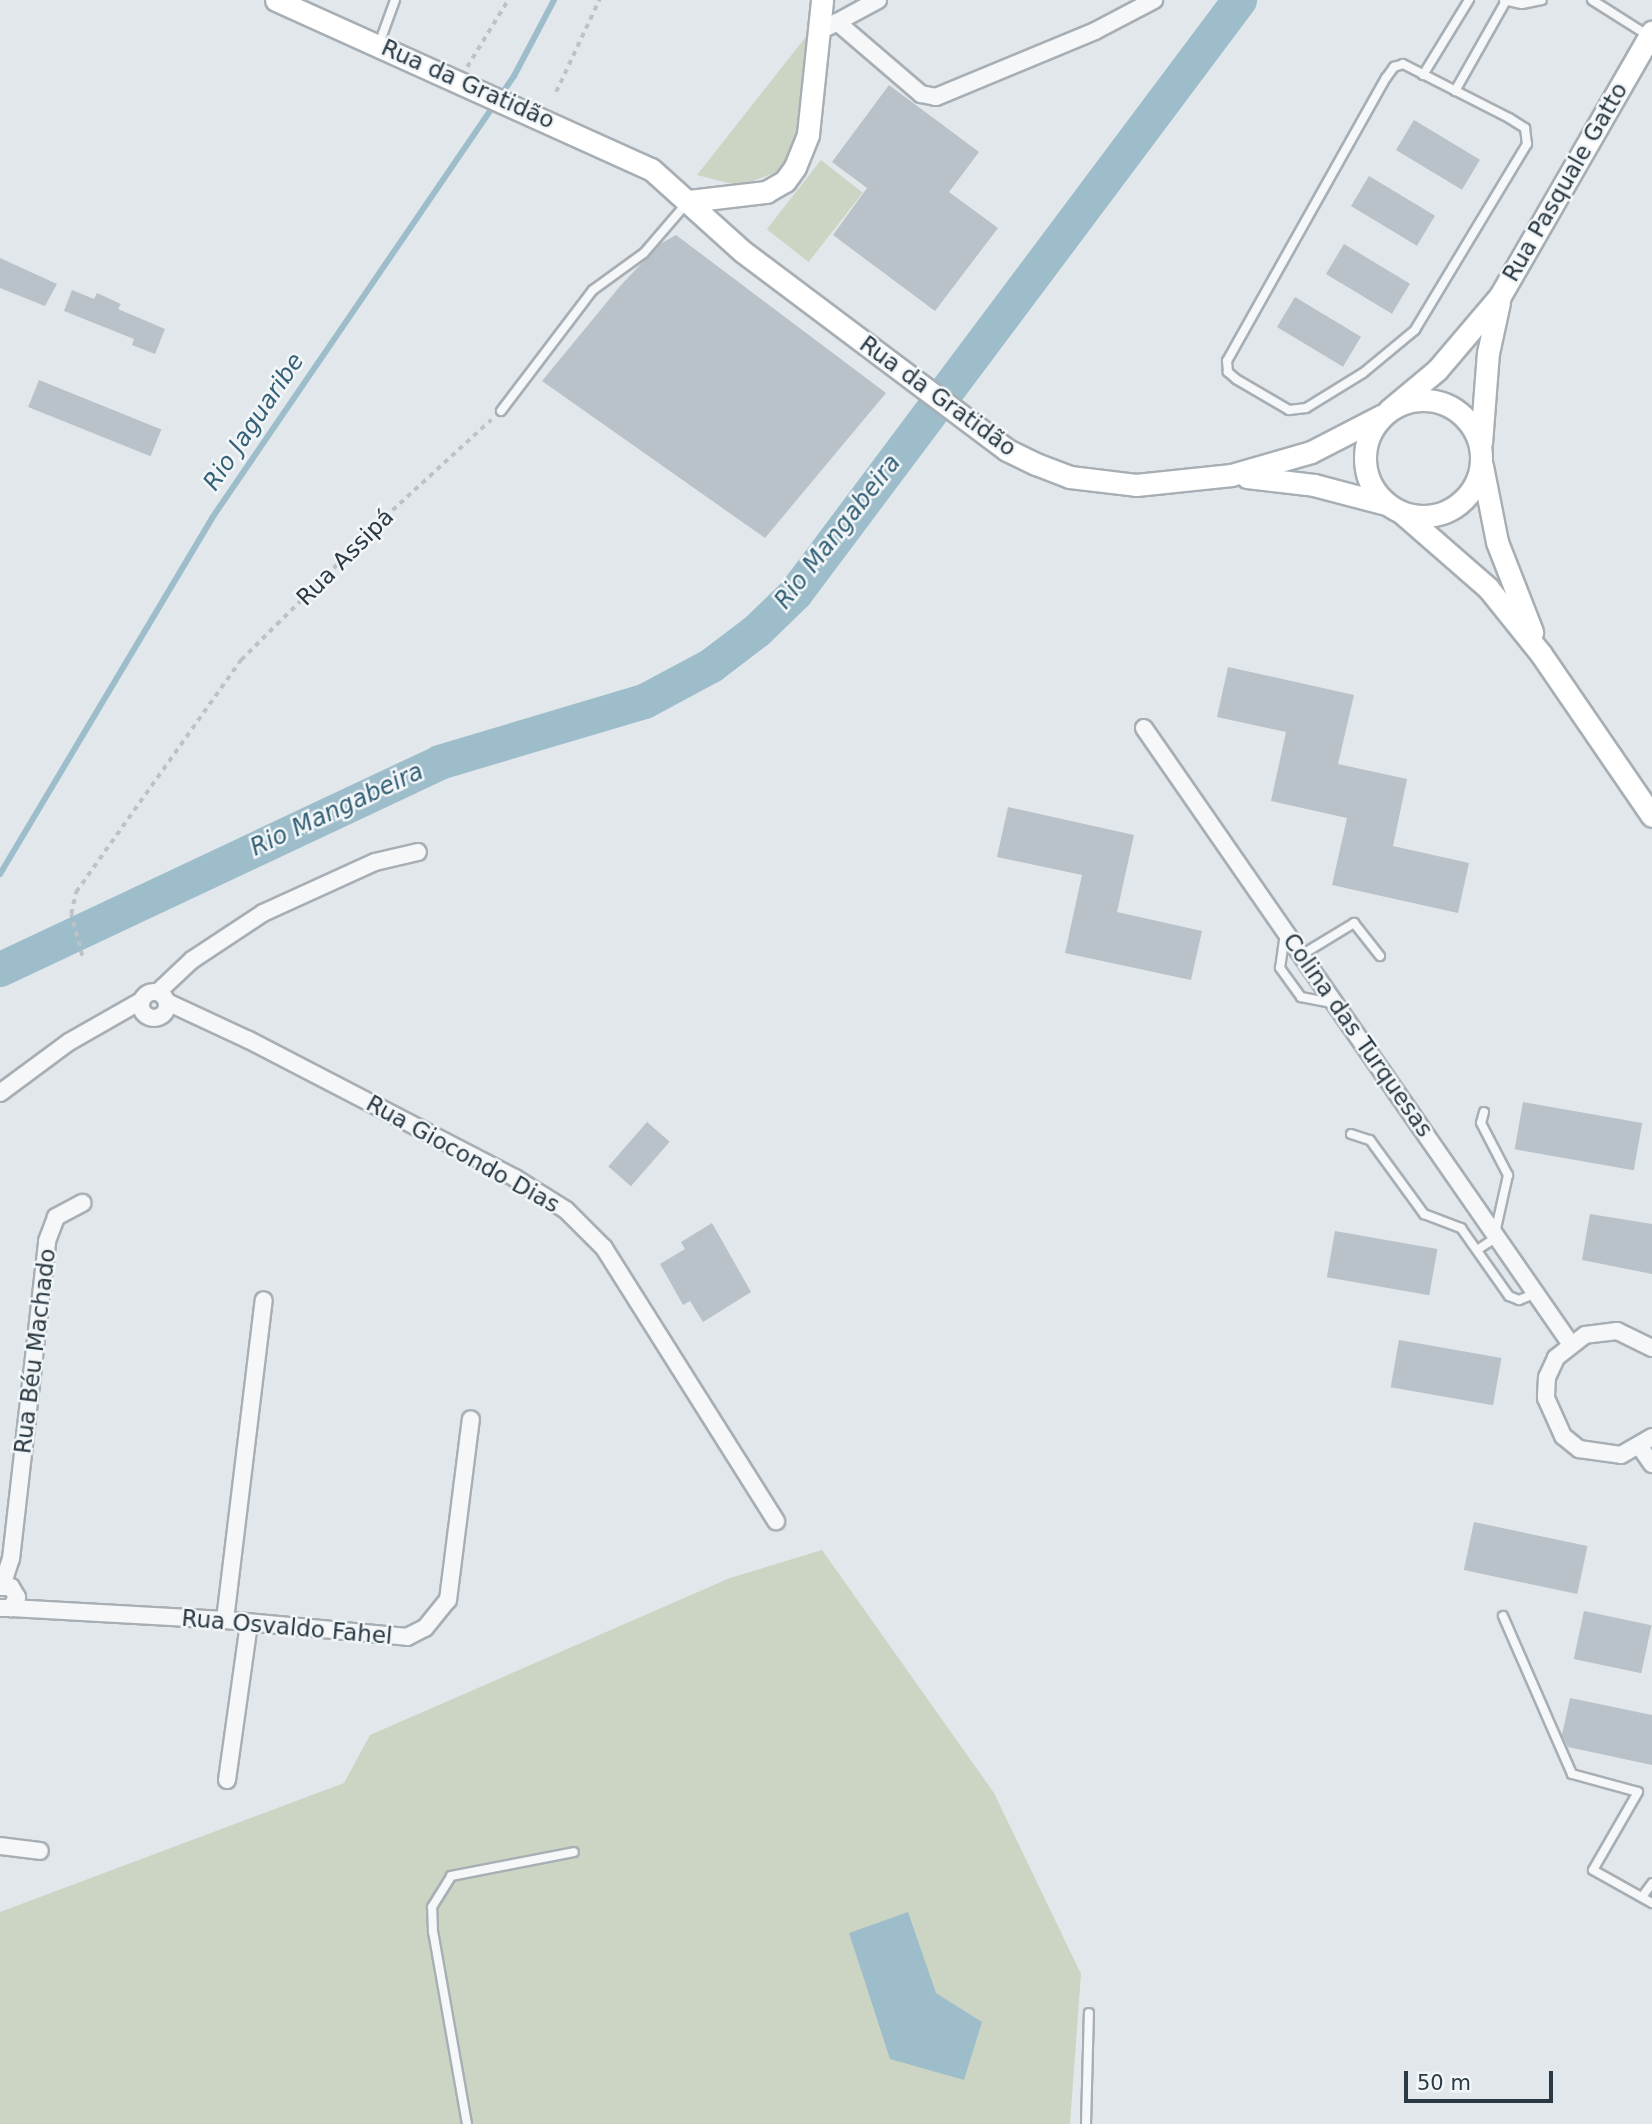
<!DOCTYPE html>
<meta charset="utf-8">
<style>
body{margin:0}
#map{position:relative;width:1652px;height:2124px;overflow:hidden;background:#e2e7eb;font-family:"DejaVu Sans",sans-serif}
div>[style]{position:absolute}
.green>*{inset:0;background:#ccd5c3;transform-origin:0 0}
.water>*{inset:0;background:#9ebdcb}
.stream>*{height:6px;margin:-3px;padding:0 3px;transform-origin:3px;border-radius:3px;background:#9ebdcb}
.river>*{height:35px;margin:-17.5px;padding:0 17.5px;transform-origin:17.5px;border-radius:17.5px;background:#9ebdcb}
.building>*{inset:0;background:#b9c2c8;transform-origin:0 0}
.path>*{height:3.5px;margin-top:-1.75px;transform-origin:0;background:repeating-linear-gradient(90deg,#bcc2c6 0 5px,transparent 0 10px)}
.roads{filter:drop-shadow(2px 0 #a7afb5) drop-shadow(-2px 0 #a7afb5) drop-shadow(0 2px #a7afb5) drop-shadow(0 -2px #a7afb5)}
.lane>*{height:8px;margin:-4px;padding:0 4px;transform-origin:4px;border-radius:4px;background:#f5f7f9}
.street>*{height:16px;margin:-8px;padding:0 8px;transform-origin:8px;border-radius:8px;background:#f5f7f9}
.street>.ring{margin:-8px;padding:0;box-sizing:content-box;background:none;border:16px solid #f5f7f9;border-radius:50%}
.secondary>*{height:21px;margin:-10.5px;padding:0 10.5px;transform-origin:10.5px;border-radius:10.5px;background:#fff}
.secondary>.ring{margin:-10.5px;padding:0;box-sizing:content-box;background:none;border:21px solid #fff;border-radius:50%}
span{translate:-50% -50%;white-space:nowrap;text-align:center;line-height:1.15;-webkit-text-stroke:5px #f2f6f8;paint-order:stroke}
.street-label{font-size:23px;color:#2a3943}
.water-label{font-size:24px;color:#346177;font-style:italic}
.scale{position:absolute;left:1404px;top:2071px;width:149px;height:32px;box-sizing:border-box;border:4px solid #2a3943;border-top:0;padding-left:9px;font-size:21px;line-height:24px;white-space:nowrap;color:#2a3943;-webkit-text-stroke:5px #f2f6f8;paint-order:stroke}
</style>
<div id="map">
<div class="green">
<i style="clip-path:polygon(808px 34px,799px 125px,793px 153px,779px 171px,740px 186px,697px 175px)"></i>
<i style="left:821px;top:160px;width:53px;height:88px;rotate:38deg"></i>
<i style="clip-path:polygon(822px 1550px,994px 1793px,1081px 1974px,1070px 2124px,0 2124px,0 1912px,344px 1783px,370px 1735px,730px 1578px)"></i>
</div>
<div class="water">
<i style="clip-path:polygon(908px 1912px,936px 1993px,982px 2022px,964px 2080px,890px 2059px,849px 1933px)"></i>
</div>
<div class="stream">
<i style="left:0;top:874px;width:414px;rotate:-59.2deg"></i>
<i style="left:212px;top:518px;width:535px;rotate:-55.66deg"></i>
<i style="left:514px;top:76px;width:86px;rotate:-62.2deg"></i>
</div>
<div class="river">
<i style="left:0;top:969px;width:485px;rotate:-25.2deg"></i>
<i style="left:439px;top:762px;width:214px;rotate:-16.6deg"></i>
<i style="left:644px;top:701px;width:76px;rotate:-28.2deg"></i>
<i style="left:711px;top:665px;width:58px;rotate:-37.3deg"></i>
<i style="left:757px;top:630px;width:53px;rotate:-44.2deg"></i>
<i style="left:795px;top:593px;width:741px;rotate:-53.18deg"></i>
</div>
<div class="building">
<i style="clip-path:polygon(889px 85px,979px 152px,949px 192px,998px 228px,935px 311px,833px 235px,867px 188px,832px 162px)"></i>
<i style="left:1414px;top:120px;width:77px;height:35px;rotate:31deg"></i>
<i style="left:1369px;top:176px;width:77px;height:35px;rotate:31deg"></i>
<i style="clip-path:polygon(676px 235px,886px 393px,765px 538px,542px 381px,621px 285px,660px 244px)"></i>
<i style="left:1344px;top:244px;width:77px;height:35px;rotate:31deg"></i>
<i style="clip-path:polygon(0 258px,57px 284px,45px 306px,0 288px)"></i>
<i style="clip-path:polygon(72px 290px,94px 299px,97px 293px,121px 304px,118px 309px,165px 329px,155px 354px,132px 345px,134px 339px,64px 311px)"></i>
<i style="left:1295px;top:297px;width:77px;height:35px;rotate:31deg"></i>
<i style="left:39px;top:380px;width:132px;height:29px;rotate:22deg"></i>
<i style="clip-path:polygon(1228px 667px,1354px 695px,1338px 764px,1407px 779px,1393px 846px,1469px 863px,1458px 913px,1332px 885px,1347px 818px,1271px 801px,1286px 732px,1217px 717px)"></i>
<i style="clip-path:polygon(1008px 807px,1134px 835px,1117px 912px,1202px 931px,1191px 980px,1065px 953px,1082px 875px,997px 857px)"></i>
<i style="left:1523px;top:1102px;width:121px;height:48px;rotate:10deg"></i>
<i style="left:647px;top:1122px;width:30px;height:59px;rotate:41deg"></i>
<i style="clip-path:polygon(1590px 1214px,1652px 1224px,1652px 1274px,1582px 1260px)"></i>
<i style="clip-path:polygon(712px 1223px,751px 1292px,703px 1322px,690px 1301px,683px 1305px,660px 1264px,685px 1249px,681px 1242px)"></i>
<i style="left:1335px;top:1231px;width:104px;height:47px;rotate:10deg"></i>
<i style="left:1399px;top:1340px;width:104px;height:48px;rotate:10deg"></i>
<i style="left:1474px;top:1522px;width:116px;height:49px;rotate:12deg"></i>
<i style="left:1584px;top:1611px;width:69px;height:49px;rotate:12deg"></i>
<i style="clip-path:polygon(1570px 1698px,1652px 1715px,1652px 1765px,1568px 1747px,1562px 1735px)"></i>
</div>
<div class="path">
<i style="left:467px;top:67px;width:79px;rotate:-58.5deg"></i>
<i style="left:556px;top:92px;width:102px;rotate:-64.9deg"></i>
<i style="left:82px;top:956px;width:43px;rotate:-104.7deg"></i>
<i style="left:71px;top:914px;width:23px;rotate:-77deg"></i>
<i style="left:76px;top:892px;width:285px;rotate:-54.6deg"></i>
<i style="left:241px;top:660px;width:203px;rotate:-44.8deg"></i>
<i style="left:385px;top:517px;width:144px;rotate:-42.5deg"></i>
</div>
<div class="roads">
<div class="lane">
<i style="left:1504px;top:0;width:18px;rotate:13deg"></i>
<i style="left:1522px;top:4px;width:20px;rotate:-11deg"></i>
<i style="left:1592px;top:0;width:67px;rotate:32.3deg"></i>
<i style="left:379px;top:44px;width:47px;rotate:-70deg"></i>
<i style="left:1403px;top:64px;width:119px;rotate:27deg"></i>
<i style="left:1509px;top:118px;width:19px;rotate:32deg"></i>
<i style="left:1525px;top:128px;width:16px;rotate:83deg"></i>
<i style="left:1527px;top:144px;width:217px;rotate:121.1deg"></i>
<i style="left:1415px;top:330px;width:67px;rotate:140.4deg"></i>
<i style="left:1363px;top:373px;width:67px;rotate:148.4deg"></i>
<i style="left:1306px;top:408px;width:17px;rotate:173deg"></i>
<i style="left:1289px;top:410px;width:61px;rotate:-149.7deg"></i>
<i style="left:1236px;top:379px;width:11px;rotate:-139deg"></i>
<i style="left:1228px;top:372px;width:11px;rotate:-95deg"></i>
<i style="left:1227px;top:361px;width:325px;rotate:-60.7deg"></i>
<i style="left:1386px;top:78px;width:14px;rotate:-54deg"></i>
<i style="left:1394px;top:67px;width:9px;rotate:-18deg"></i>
<i style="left:1423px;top:75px;width:88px;rotate:-58.5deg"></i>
<i style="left:1455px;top:91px;width:103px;rotate:-60.5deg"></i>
<i style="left:501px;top:411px;width:152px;rotate:-52.8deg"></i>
<i style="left:593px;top:290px;width:63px;rotate:-36deg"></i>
<i style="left:644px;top:253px;width:66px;rotate:-49.3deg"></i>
<i style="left:1285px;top:933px;width:35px;rotate:98deg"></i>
<i style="left:1280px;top:968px;width:36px;rotate:54deg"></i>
<i style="left:1301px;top:997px;width:33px;rotate:11deg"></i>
<i style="left:1303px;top:954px;width:60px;rotate:-31.3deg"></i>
<i style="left:1354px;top:923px;width:42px;rotate:51.8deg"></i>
<i style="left:1484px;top:1112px;width:11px;rotate:105deg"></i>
<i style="left:1481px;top:1123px;width:59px;rotate:62.6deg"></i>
<i style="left:1508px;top:1175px;width:59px;rotate:102.6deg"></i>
<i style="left:1351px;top:1134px;width:20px;rotate:18deg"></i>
<i style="left:1370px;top:1140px;width:92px;rotate:53.9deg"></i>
<i style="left:1424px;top:1214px;width:40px;rotate:21deg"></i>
<i style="left:1461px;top:1228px;width:83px;rotate:54.8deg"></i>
<i style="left:1509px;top:1296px;width:11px;rotate:22deg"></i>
<i style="left:1519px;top:1300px;width:18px;rotate:-22deg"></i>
<i style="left:1477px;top:1250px;width:24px;rotate:-33deg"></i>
<i style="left:1503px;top:1616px;width:172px;rotate:66.4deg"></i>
<i style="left:1572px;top:1774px;width:68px;rotate:15.3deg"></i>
<i style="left:1638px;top:1792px;width:90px;rotate:120deg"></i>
<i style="left:1593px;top:1870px;width:68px;rotate:29.2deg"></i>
<i style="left:1642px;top:1897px;width:17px;rotate:-54deg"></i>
<i style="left:467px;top:2124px;width:195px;rotate:-100deg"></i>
<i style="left:433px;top:1932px;width:25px;rotate:-92deg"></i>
<i style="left:432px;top:1907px;width:36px;rotate:-58deg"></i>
<i style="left:451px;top:1876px;width:125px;rotate:-11deg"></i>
<i style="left:1086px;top:2124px;width:111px;rotate:-88.5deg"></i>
</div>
<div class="street">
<i style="left:837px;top:22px;width:111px;rotate:40.6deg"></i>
<i style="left:921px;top:94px;width:15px;rotate:11deg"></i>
<i style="left:936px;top:97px;width:172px;rotate:-22.5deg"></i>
<i style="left:1095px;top:31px;width:67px;rotate:-27.7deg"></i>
<i style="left:828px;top:27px;width:57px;rotate:-28.4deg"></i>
<i style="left:1144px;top:728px;width:748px;rotate:55.29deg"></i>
<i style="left:158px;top:992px;width:47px;rotate:-43.3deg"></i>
<i style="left:192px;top:960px;width:85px;rotate:-33.5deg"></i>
<i style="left:263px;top:913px;width:123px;rotate:-24.5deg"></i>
<i style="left:375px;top:862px;width:44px;rotate:-13.1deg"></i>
<i class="ring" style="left:141px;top:992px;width:10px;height:10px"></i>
<i style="left:167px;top:1002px;width:90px;rotate:24.9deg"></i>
<i style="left:249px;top:1040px;width:300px;rotate:27.4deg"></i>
<i style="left:515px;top:1178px;width:60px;rotate:32.1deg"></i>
<i style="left:566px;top:1210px;width:54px;rotate:45deg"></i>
<i style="left:604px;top:1248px;width:323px;rotate:57.8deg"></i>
<i style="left:0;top:1093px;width:86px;rotate:-36.5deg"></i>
<i style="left:69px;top:1042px;width:83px;rotate:-29.7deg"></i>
<i style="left:1652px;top:1348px;width:39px;rotate:-154deg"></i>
<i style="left:1617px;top:1331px;width:32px;rotate:173deg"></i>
<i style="left:1585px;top:1335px;width:37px;rotate:142deg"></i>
<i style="left:1556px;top:1358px;width:21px;rotate:115deg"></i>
<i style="left:1547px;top:1377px;width:21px;rotate:93deg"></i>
<i style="left:1546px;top:1398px;width:42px;rotate:65.9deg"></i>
<i style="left:1563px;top:1436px;width:21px;rotate:39deg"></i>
<i style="left:1579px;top:1449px;width:42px;rotate:8.1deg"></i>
<i style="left:1621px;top:1455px;width:36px;rotate:-30deg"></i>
<i style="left:1640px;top:1447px;width:21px;rotate:55deg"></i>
<i style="left:2px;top:1586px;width:28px;rotate:-72deg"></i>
<i style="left:11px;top:1559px;width:320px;rotate:-83.5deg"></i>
<i style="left:47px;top:1241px;width:26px;rotate:-69deg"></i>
<i style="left:56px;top:1217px;width:30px;rotate:-28deg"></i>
<i style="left:0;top:1587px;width:11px"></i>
<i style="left:11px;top:1587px;width:12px;rotate:59deg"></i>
<i style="left:17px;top:1597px;width:13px;rotate:119deg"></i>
<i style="left:11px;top:1608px;width:11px;rotate:180deg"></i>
<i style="left:11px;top:1608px;width:214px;rotate:3.2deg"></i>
<i style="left:225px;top:1620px;width:183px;rotate:5.3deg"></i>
<i style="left:407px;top:1637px;width:20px;rotate:-27deg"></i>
<i style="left:425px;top:1628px;width:36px;rotate:-51deg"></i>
<i style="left:448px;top:1600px;width:182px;rotate:-82.8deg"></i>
<i style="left:225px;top:1620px;width:322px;rotate:-83.1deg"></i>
<i style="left:227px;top:1780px;width:159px;rotate:-82deg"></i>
<i style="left:0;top:1846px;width:40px;rotate:7.1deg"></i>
</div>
<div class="secondary">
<i style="left:276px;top:0;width:411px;rotate:24.3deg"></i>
<i style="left:651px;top:169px;width:122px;rotate:42deg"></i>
<i style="left:742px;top:251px;width:331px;rotate:36.9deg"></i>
<i style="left:1007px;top:450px;width:32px;rotate:26deg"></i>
<i style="left:1036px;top:464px;width:36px;rotate:21deg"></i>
<i style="left:1070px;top:477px;width:66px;rotate:6.9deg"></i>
<i style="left:1136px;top:485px;width:96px;rotate:-6deg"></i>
<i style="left:1231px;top:475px;width:83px;rotate:-16deg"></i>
<i style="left:1311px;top:452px;width:79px;rotate:-27.2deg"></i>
<i style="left:689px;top:201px;width:78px;rotate:-6.7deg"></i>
<i style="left:766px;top:192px;width:22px;rotate:-30deg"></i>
<i style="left:785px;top:181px;width:17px;rotate:-54deg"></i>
<i style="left:795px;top:167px;width:35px;rotate:-68deg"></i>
<i style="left:808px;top:134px;width:135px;rotate:-84deg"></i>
<i class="ring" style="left:1365px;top:400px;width:95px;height:95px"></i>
<i style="left:1389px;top:410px;width:62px;rotate:-39.8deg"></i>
<i style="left:1437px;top:370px;width:97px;rotate:-49.6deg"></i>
<i style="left:1500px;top:296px;width:305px;rotate:-60.1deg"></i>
<i style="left:1481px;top:443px;width:90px;rotate:-85.6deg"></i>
<i style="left:1488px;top:353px;width:52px;rotate:-77.8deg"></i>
<i style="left:1482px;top:466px;width:77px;rotate:78.8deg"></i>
<i style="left:1497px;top:542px;width:97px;rotate:68.7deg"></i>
<i style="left:1247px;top:477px;width:67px;rotate:6.8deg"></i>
<i style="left:1314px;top:485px;width:74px;rotate:14.8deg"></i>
<i style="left:1401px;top:512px;width:116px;rotate:41.1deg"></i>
<i style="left:1488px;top:588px;width:85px;rotate:51.2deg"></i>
<i style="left:1541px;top:654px;width:196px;rotate:55.6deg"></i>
</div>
</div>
<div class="street-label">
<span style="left:468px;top:84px;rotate:24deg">Rua da Gratidão</span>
<span style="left:1565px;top:182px;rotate:-60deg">Rua Pasquale Gatto</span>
<span style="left:938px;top:396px;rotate:36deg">Rua da Gratidão</span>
<span style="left:345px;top:557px;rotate:-45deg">Rua Assipá</span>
<span style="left:1358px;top:1035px;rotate:55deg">Colina das Turquesas</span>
<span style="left:463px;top:1154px;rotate:29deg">Rua Giocondo Dias</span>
<span style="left:35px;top:1351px;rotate:-83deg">Rua Béu Machado</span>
<span style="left:287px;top:1627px;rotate:5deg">Rua Osvaldo Fahel</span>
</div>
<div class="water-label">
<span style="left:254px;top:422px;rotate:-56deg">Rio Jaguaribe</span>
<span style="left:838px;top:532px;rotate:-52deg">Rio Mangabeira</span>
<span style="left:337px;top:810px;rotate:-25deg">Rio Mangabeira</span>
</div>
<div class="scale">50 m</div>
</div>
